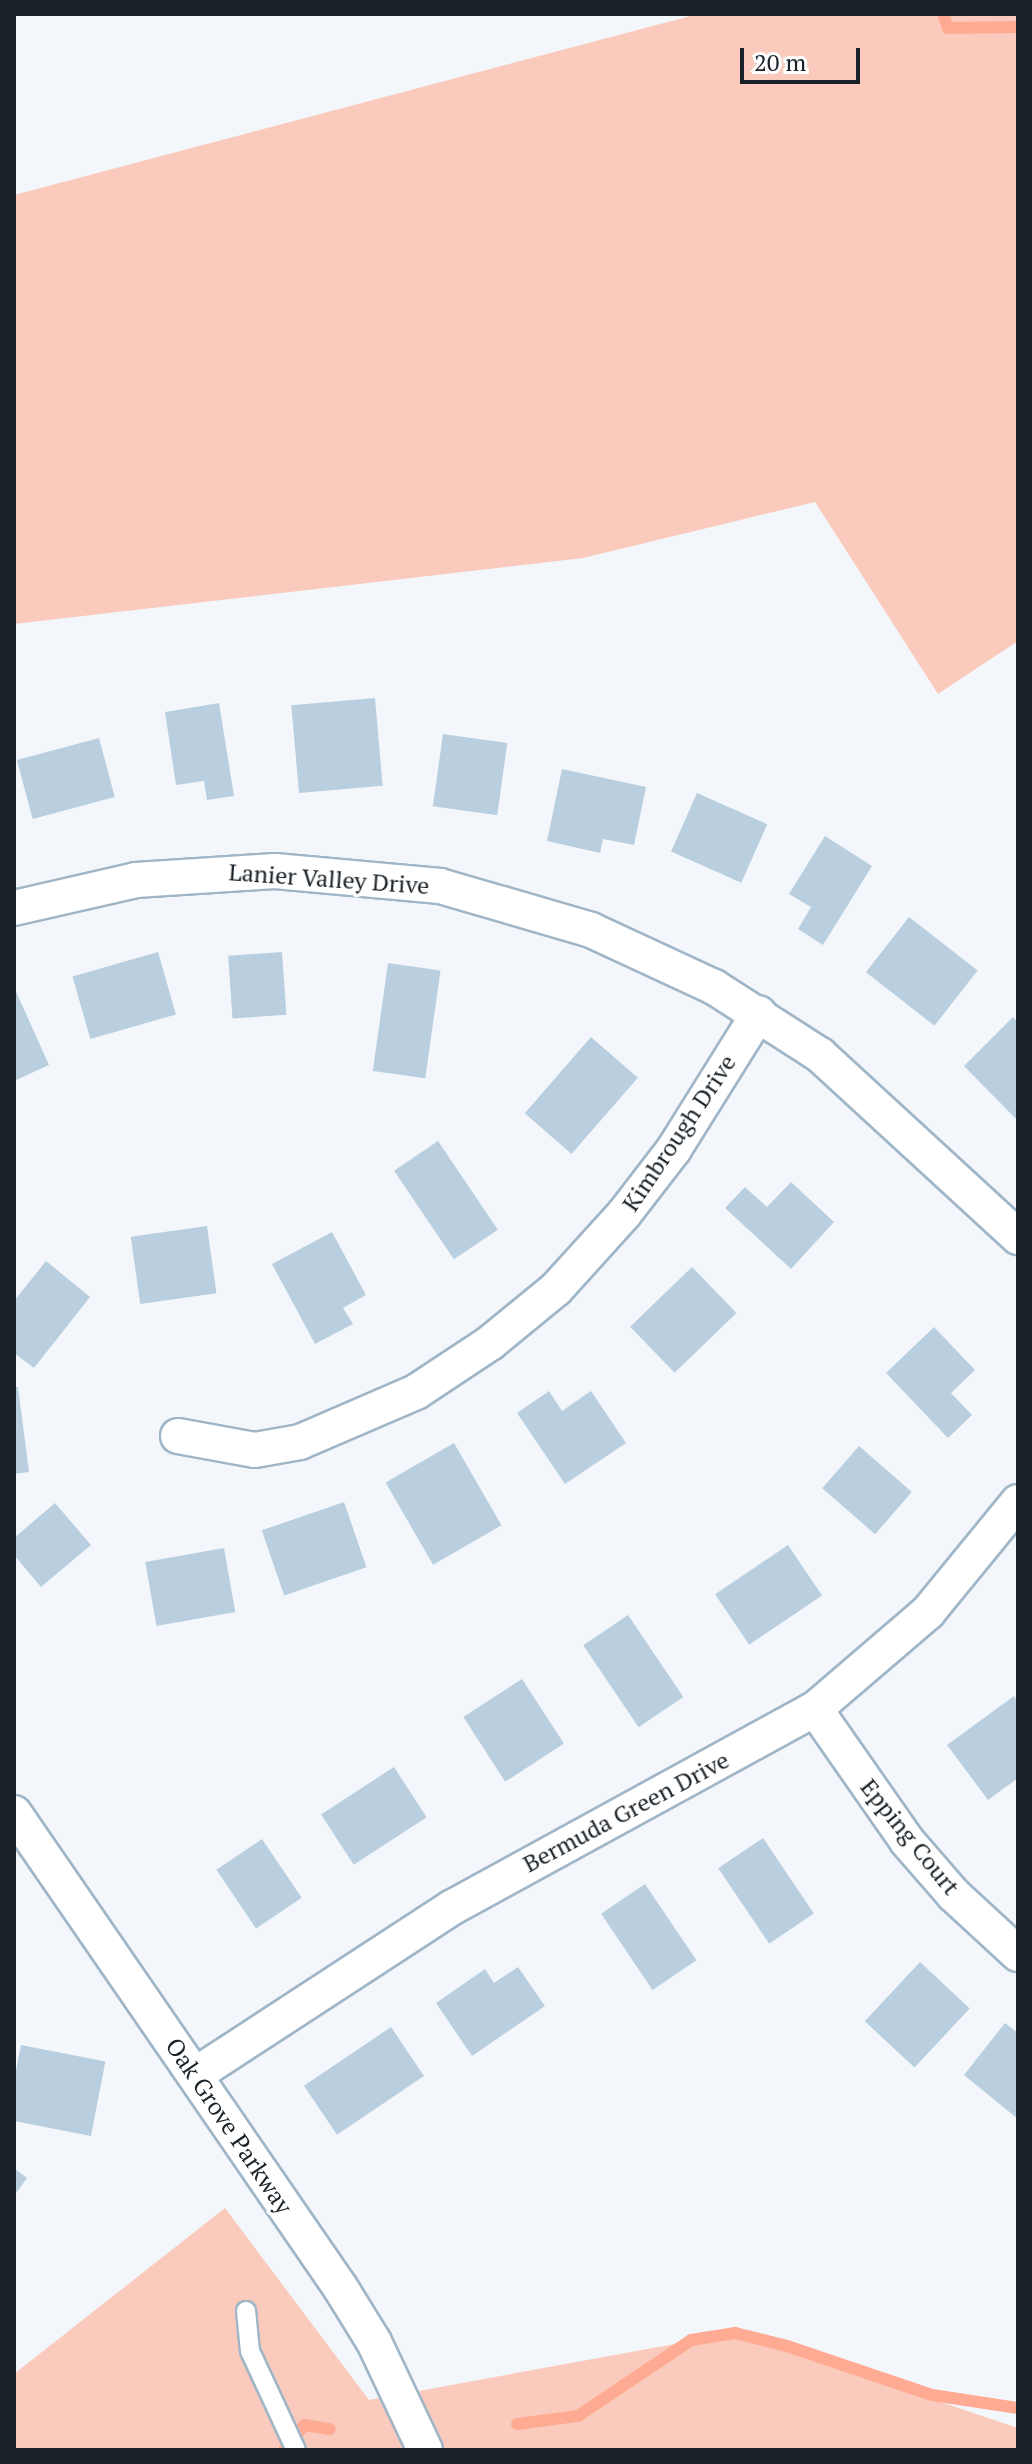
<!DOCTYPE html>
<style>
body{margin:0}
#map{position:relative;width:1032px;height:2464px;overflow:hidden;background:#f3f7fb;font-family:"PT Serif",serif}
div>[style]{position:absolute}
.green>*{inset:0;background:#facbbd}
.stream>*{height:12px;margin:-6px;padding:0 6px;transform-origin:6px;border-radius:6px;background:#ffaa93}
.building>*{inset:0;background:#b9cfe0;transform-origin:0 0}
.roads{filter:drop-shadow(2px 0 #a0b6c7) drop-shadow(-2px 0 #a0b6c7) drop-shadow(0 2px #a0b6c7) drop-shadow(0 -2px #a0b6c7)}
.service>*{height:18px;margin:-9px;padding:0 9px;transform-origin:9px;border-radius:9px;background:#fff}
.minor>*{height:34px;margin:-17px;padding:0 17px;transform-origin:17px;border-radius:17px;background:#fff}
span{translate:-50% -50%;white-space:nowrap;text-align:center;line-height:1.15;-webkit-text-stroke:7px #fff;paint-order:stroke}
.street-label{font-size:24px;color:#1a2228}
.frame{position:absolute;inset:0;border:16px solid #1a2228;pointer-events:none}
.scale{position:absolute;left:740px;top:48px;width:120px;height:36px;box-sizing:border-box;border:4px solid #1a2228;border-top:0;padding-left:10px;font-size:24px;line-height:28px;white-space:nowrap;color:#1a2228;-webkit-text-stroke:6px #fff;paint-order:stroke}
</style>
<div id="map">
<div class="green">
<i style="clip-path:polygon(698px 14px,1018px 14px,1018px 641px,938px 694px,815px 502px,583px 558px,14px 624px,14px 195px)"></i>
<i style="clip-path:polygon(225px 2208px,369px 2400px,735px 2333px,1018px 2428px,1018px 2450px,14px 2450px,14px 2374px)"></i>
</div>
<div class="stream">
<i style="left:943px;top:14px;width:15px;rotate:70deg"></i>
<i style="left:948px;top:28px;width:70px;rotate:-0.8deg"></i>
<i style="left:517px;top:2424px;width:62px;rotate:-7.5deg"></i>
<i style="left:578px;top:2416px;width:136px;rotate:-33.9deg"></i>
<i style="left:691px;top:2340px;width:45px;rotate:-9deg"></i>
<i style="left:735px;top:2333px;width:54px;rotate:14deg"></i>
<i style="left:787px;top:2346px;width:153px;rotate:18.7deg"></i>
<i style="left:932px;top:2395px;width:87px;rotate:8.6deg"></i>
<i style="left:284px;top:2450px;width:32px;rotate:-51deg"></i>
<i style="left:304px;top:2425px;width:26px;rotate:9deg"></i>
</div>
<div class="building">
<i style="left:375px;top:698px;width:88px;height:84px;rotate:85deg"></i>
<i style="clip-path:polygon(219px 703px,234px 796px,207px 800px,204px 781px,176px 785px,165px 712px)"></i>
<i style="left:443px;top:734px;width:65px;height:73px;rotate:8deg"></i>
<i style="left:99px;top:738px;width:61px;height:85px;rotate:75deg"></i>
<i style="clip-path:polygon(562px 769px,646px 787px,634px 845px,603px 839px,600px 853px,547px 841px)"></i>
<i style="left:697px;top:793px;width:77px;height:64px;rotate:24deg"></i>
<i style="clip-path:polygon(825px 836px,872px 866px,823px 945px,798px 929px,811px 907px,789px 894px)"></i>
<i style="left:909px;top:917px;width:87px;height:70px;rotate:38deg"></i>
<i style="left:158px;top:952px;width:65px;height:89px;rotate:74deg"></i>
<i style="left:282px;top:952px;width:63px;height:54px;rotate:86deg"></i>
<i style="left:388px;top:963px;width:53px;height:109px;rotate:8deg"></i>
<i style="clip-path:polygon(14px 987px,49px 1065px,14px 1081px)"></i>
<i style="clip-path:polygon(1013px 1017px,1018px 1023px,1018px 1121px,964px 1066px)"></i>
<i style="left:591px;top:1037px;width:62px;height:101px;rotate:41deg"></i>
<i style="left:438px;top:1141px;width:107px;height:53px;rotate:56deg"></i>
<i style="clip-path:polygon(791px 1182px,834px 1222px,791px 1269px,725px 1208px,745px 1187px,767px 1207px)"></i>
<i style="left:207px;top:1226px;width:68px;height:77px;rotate:82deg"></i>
<i style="clip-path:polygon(332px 1232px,366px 1295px,343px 1308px,353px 1324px,315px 1344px,272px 1264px)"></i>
<i style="clip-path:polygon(46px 1261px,90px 1297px,34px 1368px,14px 1353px,14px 1301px)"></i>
<i style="left:692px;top:1267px;width:64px;height:86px;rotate:46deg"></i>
<i style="clip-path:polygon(934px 1327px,975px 1370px,951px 1393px,972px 1415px,948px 1438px,886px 1373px)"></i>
<i style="clip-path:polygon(14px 1387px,18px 1387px,29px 1472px,14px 1474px)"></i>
<i style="clip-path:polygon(549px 1391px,562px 1411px,591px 1391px,626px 1443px,565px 1484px,517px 1413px)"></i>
<i style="left:454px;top:1443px;width:95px;height:79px;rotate:60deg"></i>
<i style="left:859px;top:1446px;width:70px;height:56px;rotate:41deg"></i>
<i style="left:344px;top:1502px;width:69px;height:87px;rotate:71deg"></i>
<i style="clip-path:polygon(55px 1503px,91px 1545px,41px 1587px,14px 1555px,14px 1538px)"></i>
<i style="left:788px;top:1545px;width:61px;height:88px;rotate:56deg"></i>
<i style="left:224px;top:1548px;width:65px;height:80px;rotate:80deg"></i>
<i style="left:628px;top:1615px;width:99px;height:54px;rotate:56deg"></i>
<i style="left:522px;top:1679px;width:77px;height:70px;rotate:57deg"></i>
<i style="clip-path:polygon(1014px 1696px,1018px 1702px,1018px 1778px,988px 1800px,947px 1745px)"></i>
<i style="left:394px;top:1767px;width:60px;height:87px;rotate:57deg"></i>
<i style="left:763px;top:1838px;width:91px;height:54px;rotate:56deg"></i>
<i style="left:262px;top:1839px;width:71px;height:55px;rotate:56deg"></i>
<i style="left:645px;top:1884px;width:92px;height:53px;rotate:56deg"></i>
<i style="left:920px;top:1962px;width:68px;height:81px;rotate:43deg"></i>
<i style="clip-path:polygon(518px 1967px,545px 2006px,472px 2056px,436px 2003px,485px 1969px,494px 1983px)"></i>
<i style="clip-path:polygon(1005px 2023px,1018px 2033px,1018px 2119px,964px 2075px)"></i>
<i style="left:391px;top:2027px;width:59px;height:105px;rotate:56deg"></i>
<i style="left:21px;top:2045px;width:86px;height:76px;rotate:11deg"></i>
<i style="clip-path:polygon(14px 2168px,27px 2178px,14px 2196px)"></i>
</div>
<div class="roads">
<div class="service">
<i style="left:246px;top:2311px;width:40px;rotate:84.3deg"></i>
<i style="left:250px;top:2351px;width:109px;rotate:65.1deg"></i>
</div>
<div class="minor">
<i style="left:14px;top:908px;width:125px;rotate:-12.9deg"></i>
<i style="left:136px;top:880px;width:139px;rotate:-3.7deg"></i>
<i style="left:275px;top:871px;width:166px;rotate:5.2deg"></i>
<i style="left:440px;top:886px;width:157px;rotate:16.2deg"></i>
<i style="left:591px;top:930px;width:136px;rotate:24.9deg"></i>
<i style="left:714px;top:987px;width:126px;rotate:32.7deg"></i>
<i style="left:820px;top:1055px;width:269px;rotate:42.6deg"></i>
<i style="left:178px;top:1436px;width:78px;rotate:10.3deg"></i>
<i style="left:255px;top:1450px;width:46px;rotate:-10.1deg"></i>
<i style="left:300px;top:1442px;width:126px;rotate:-23.3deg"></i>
<i style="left:416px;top:1392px;width:89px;rotate:-33.5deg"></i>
<i style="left:490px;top:1343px;width:85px;rotate:-39.3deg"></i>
<i style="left:556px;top:1289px;width:101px;rotate:-47.8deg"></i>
<i style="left:624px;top:1214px;width:82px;rotate:-52.4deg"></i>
<i style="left:674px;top:1149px;width:160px;rotate:-58deg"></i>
<i style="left:815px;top:1709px;width:161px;rotate:55.1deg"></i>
<i style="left:907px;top:1841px;width:72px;rotate:49deg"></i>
<i style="left:954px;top:1895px;width:87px;rotate:42.7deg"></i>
<i style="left:14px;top:1813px;width:575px;rotate:55.48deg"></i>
<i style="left:340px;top:2287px;width:65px;rotate:58.3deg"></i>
<i style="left:374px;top:2342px;width:119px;rotate:64.7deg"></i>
<i style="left:195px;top:2075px;width:308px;rotate:-33.1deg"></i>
<i style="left:453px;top:1907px;width:413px;rotate:-28.7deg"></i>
<i style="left:815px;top:1709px;width:149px;rotate:-40.6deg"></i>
<i style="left:928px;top:1612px;width:142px;rotate:-50.7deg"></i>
</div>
</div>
<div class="street-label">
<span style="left:329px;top:879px;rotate:4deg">Lanier Valley Drive</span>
<span style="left:679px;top:1133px;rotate:-56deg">Kimbrough Drive</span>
<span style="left:626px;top:1812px;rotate:-28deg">Bermuda Green Drive</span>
<span style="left:910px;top:1837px;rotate:51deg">Epping Court</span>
<span style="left:229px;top:2126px;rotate:56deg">Oak Grove Parkway</span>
</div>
<div class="frame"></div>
<div class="scale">20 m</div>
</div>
